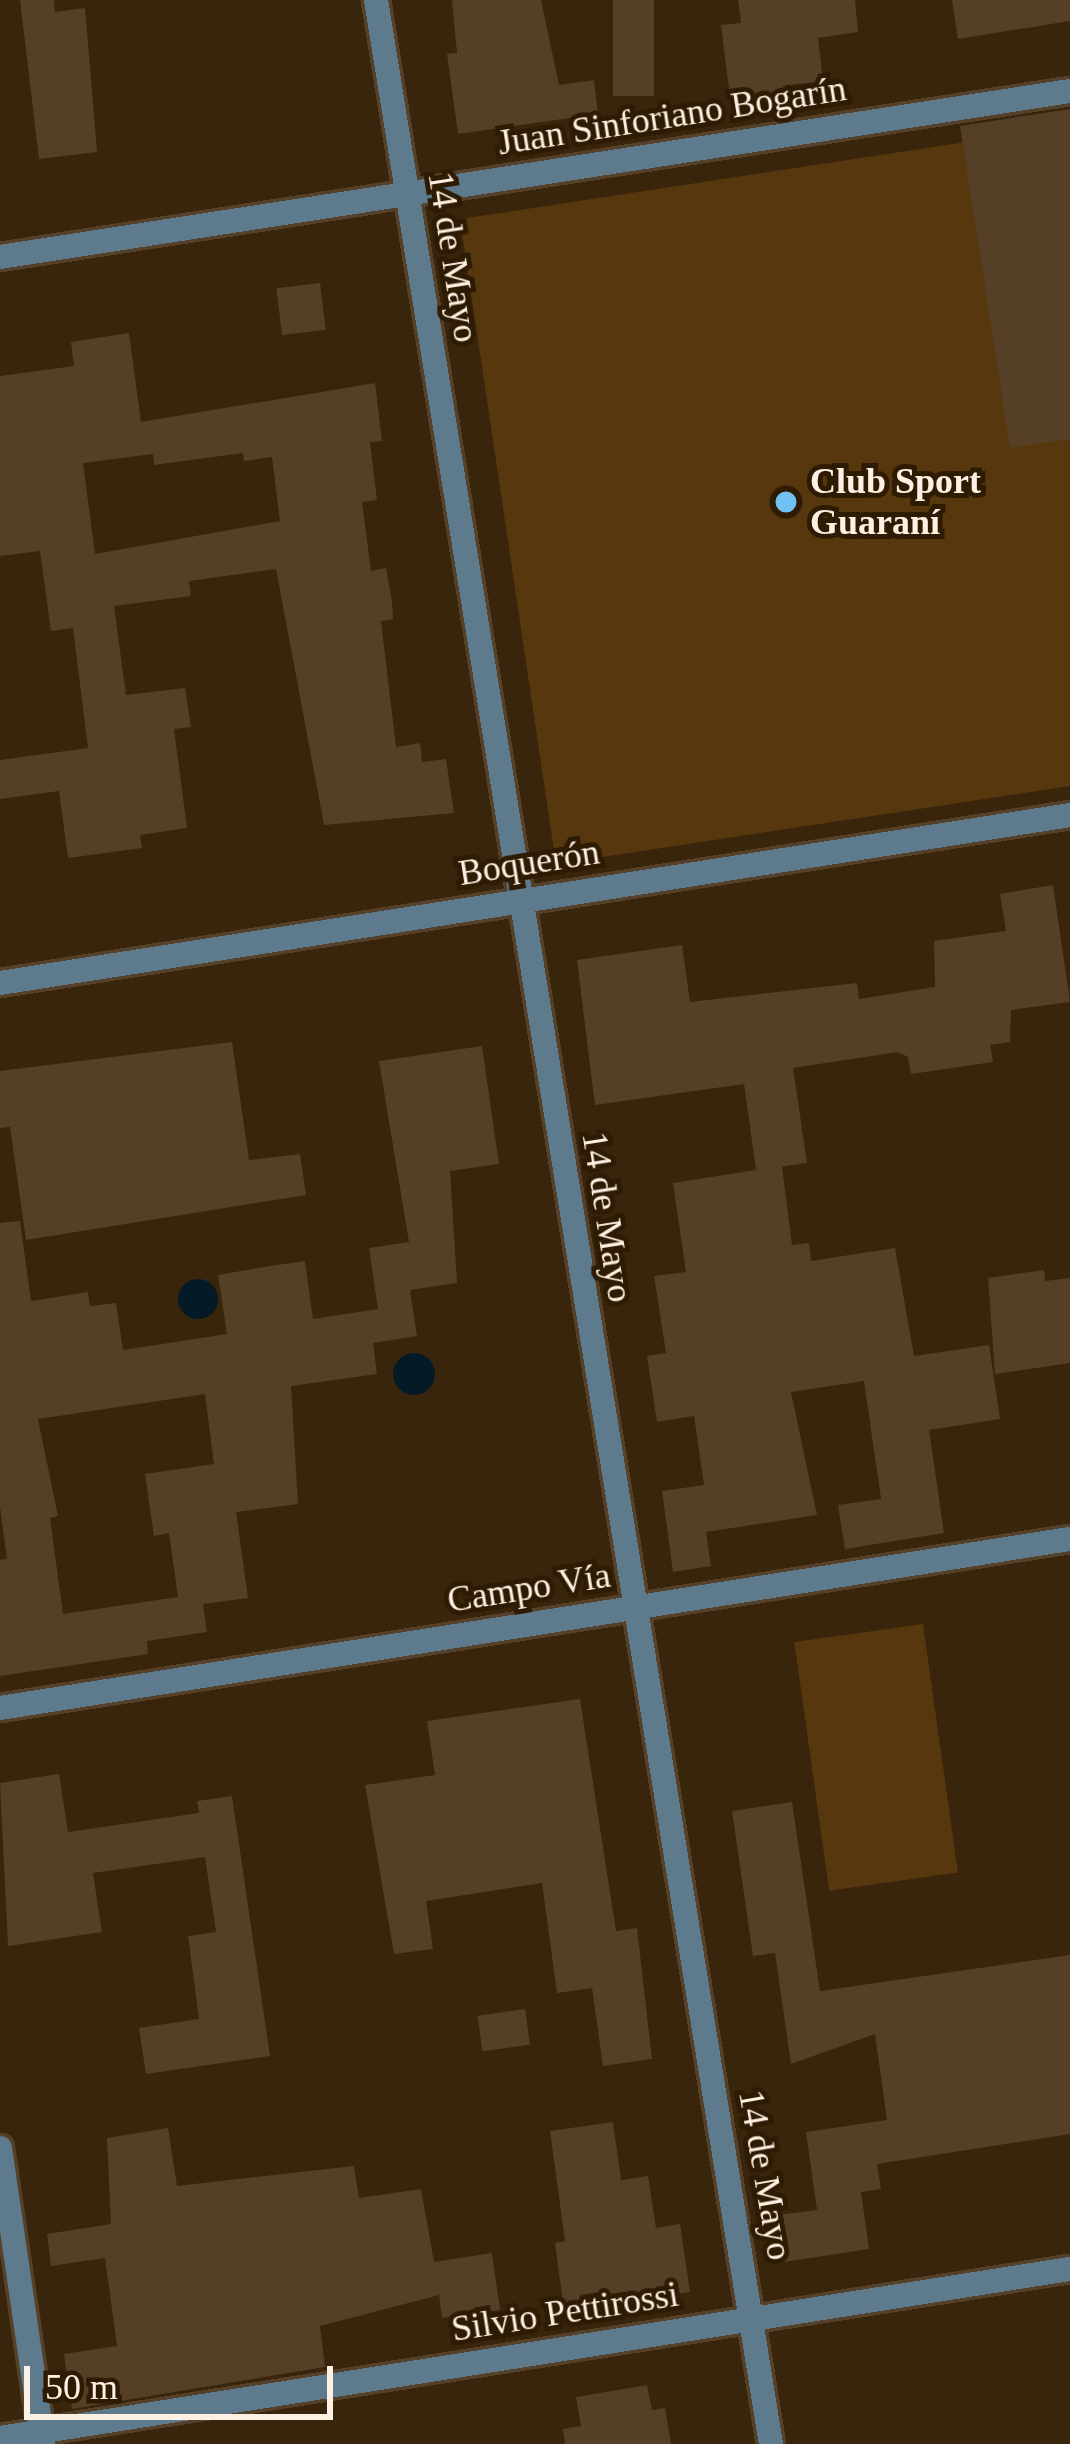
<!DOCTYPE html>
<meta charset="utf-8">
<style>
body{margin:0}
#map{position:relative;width:1070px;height:2444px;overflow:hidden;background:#39240c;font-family:Georgia,serif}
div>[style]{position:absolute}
.green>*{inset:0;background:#57370d;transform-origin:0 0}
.water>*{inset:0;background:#041a27}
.round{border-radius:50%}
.building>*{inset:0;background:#553f27;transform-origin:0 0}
.roads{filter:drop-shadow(3px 0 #55412a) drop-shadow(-3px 0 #55412a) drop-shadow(0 3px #55412a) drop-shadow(0 -3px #55412a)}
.minor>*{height:24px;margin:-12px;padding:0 12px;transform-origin:12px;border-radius:12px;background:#5e7a8d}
.dots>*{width:33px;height:33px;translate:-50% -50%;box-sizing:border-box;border:6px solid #2e1b03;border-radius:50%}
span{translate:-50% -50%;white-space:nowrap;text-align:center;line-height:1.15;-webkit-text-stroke:10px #2e1b03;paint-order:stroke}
.street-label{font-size:36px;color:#fef0e2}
.poi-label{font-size:36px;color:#fef0e2;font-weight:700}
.left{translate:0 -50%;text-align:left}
.scale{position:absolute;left:24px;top:2366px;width:309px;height:54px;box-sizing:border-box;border:6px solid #fef0e2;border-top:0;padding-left:15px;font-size:36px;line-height:42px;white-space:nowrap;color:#fef0e2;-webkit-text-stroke:9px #2e1b03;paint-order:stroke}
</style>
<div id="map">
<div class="green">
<i style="clip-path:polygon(1070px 126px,1070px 786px,556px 864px,460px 219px)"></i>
<i style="left:923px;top:1624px;width:251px;height:130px;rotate:82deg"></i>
</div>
<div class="water">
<i class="round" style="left:178px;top:1279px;width:40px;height:40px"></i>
<i class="round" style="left:393px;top:1353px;width:42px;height:42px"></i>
</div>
<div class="building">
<i style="clip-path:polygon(20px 0,54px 0,55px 12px,85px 8px,97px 152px,39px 159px)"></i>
<i style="clip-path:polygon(452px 0,541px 0,559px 85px,594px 80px,598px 114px,458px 134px,447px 54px,457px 53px)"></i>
<i style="left:613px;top:0;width:41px;height:96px"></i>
<i style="clip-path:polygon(738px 0,855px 0,858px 32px,818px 38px,823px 81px,789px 85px,791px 96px,731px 104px,721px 25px,741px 23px)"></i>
<i style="clip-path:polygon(952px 0,1070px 0,1070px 21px,958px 39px)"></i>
<i style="clip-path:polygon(1070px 109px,1070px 439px,1010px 448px,960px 126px)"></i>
<i style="left:320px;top:283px;width:47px;height:44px;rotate:83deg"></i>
<i style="clip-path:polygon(evenodd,129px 333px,141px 422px,375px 383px,382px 441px,370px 442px,377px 500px,362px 502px,371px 571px,386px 568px,392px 601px,393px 619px,381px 621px,396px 747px,420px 743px,422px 762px,446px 759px,454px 813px,324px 825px,276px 569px,189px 581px,191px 596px,114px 606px,126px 695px,185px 688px,191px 727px,174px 729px,187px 828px,140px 835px,142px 848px,68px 858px,59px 791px,0 799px,0 760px,88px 748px,73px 628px,51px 631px,40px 551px,0 556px,0 376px,74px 366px,71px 342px,129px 333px,243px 453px,244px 461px,272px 457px,280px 521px,95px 554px,83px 463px,153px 454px,154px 465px,243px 453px)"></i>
<i style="clip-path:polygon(1053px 885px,1070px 1002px,1011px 1010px,1010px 1042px,990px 1045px,993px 1062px,911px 1074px,908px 1057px,898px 1052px,793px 1068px,807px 1163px,756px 1170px,744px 1084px,595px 1105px,577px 960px,682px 945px,690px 1002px,857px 983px,859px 999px,935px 987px,934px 941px,1006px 931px,1000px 894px)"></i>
<i style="clip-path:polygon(232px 1042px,249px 1160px,300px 1154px,306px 1195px,26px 1240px,10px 1127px,0 1128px,0 1071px)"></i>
<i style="clip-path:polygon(evenodd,482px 1046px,499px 1164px,450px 1171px,457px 1283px,410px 1290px,417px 1336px,373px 1343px,377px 1374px,291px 1386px,298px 1504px,236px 1512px,248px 1598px,203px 1604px,207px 1632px,147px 1641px,148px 1654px,0 1676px,0 1560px,7px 1559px,0 1507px,0 1223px,20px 1221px,31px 1301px,88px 1292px,90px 1306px,116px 1303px,123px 1350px,227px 1334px,218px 1275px,270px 1266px,305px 1261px,313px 1319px,378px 1309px,369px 1248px,409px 1242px,379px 1061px,482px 1046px,205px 1394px,214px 1464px,145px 1474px,154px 1536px,169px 1533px,178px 1597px,63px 1614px,50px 1518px,58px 1516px,38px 1419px,205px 1394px)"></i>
<i style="clip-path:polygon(782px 1166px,792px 1245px,809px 1243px,811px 1261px,895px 1248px,914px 1356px,989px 1345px,1000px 1419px,929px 1430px,944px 1533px,845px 1549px,838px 1505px,881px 1499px,864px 1381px,791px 1392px,817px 1515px,706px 1532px,711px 1566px,673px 1572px,662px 1491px,704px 1485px,694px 1416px,657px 1422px,647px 1356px,666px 1353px,654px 1276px,686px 1272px,673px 1183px)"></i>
<i style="clip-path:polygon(1044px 1270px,1045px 1281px,1070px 1278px,1070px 1363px,995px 1374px,988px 1278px)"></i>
<i style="clip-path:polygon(580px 1699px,616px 1931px,637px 1928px,652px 2059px,603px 2066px,592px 1988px,557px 1993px,542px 1883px,426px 1901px,433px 1949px,394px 1954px,365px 1785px,435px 1775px,427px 1721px)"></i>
<i style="clip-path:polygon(59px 1774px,68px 1832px,199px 1813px,197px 1801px,232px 1796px,270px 2056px,146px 2074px,139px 2028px,199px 2019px,188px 1936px,216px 1932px,205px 1857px,93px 1873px,102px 1932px,8px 1946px,0 1783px)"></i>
<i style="clip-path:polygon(792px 1802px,820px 1991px,1070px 1955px,1070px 2134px,877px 2164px,881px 2189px,861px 2192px,869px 2249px,784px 2262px,778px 2215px,817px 2210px,806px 2132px,887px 2120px,875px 2034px,791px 2064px,775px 1953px,753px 1956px,732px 1811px)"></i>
<i style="left:525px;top:2009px;width:36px;height:48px;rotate:82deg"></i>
<i style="clip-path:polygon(613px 2122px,621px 2180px,648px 2176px,656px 2228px,680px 2224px,690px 2292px,564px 2310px,555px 2243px,565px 2241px,550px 2131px)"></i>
<i style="clip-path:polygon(168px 2128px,177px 2186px,354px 2166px,359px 2198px,421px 2189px,434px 2262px,492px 2253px,500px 2310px,442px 2318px,439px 2295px,320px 2326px,325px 2367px,72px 2409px,64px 2354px,117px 2346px,105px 2258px,51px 2266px,47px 2234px,111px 2224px,107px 2138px)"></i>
<i style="clip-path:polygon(647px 2385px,652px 2410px,665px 2408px,671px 2444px,565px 2444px,563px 2429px,581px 2426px,576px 2397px)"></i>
</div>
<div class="roads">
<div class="minor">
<i style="left:376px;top:0;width:2476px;rotate:80.82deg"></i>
<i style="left:0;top:257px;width:1083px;rotate:-8.82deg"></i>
<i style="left:0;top:983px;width:1083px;rotate:-8.92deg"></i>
<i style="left:0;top:1708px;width:1083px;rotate:-8.98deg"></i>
<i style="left:0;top:2148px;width:299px;rotate:81.7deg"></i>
<i style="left:0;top:2438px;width:1083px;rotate:-8.98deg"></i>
</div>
</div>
<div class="dots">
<i style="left:786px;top:502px;background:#71c1f5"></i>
</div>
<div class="street-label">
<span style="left:672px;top:116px;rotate:-9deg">Juan Sinforiano Bogarín</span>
<span style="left:453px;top:257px;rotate:81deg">14 de Mayo</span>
<span style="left:529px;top:863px;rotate:-9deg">Boquerón</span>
<span style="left:607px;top:1217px;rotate:81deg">14 de Mayo</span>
<span style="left:529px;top:1588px;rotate:-9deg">Campo Vía</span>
<span style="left:765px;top:2175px;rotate:80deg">14 de Mayo</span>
<span style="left:565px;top:2312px;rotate:-9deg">Silvio Pettirossi</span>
</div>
<div class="poi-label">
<span class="left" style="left:810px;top:502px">Club Sport<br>Guaraní</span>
</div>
<div class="scale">50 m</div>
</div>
